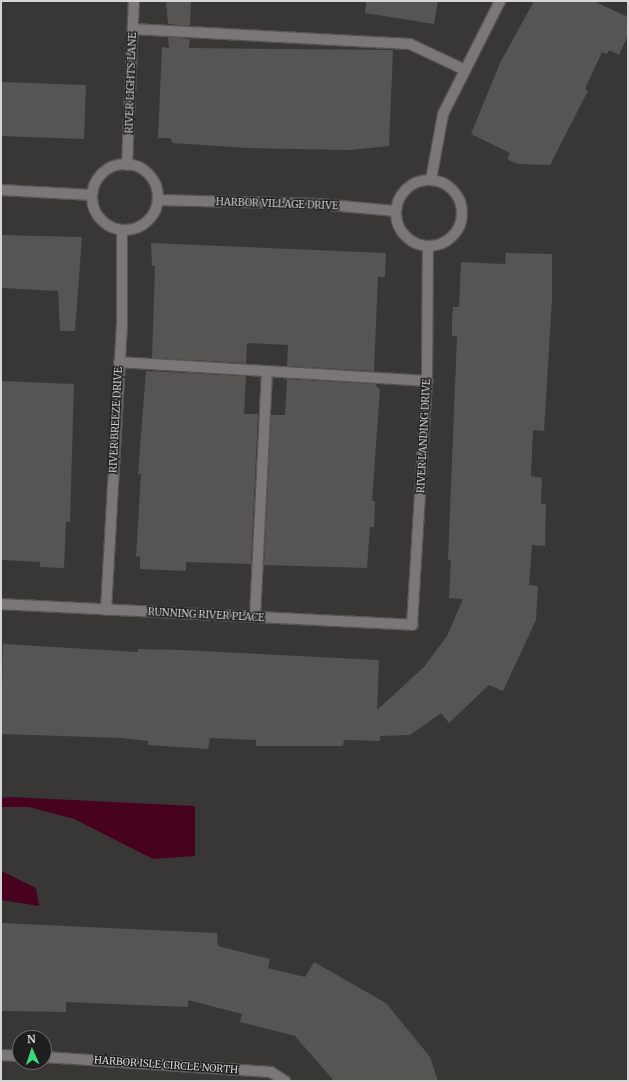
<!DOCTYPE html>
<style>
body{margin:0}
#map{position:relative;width:629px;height:1082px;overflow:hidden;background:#393636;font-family:Merriweather,serif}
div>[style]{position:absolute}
.water>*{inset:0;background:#46021e}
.building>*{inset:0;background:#575454;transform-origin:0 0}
.roads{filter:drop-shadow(1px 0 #575455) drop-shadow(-1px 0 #575455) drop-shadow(0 1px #575455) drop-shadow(0 -1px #575455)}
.lane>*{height:10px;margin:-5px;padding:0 5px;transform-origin:5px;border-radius:5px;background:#7b7778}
.street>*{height:10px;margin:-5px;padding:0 5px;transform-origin:5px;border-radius:5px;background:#7b7778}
.street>.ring{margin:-5px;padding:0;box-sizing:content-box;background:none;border:10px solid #7b7778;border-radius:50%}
span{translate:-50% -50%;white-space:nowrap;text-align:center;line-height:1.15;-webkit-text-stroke:3px #1f1e1e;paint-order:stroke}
.street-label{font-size:10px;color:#d7d5d5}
.frame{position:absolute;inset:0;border:2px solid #d7d5d5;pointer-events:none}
.north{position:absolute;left:12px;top:1030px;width:40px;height:40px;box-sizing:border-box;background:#1f1e1e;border:1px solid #696767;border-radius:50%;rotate:357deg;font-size:11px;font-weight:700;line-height:16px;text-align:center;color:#d7d5d5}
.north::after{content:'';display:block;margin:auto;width:14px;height:18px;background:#3bd77e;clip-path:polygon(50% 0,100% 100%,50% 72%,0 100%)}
</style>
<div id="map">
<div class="water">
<i style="clip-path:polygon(10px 797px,195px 806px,195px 856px,153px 859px,74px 819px,29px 807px,1px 807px,1px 798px)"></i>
<i style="clip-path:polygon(1px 871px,36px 888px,39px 906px,1px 900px)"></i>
</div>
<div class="building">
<i style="clip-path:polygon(166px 1px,191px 1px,190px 26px,168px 24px)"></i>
<i style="clip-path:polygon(366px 1px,438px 1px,434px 24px,365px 13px)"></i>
<i style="clip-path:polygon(534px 1px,593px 1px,628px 17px,628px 35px,619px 55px,609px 50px,607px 54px,602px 52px,585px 89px,588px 91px,550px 165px,518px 164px,507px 159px,510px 153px,471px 134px,500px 63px)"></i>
<i style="clip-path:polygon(168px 37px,190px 39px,189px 48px,393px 50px,389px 146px,350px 150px,247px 148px,173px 143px,170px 138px,158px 138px,162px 47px,169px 48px)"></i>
<i style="left:1px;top:82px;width:85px;height:54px;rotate:2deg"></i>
<i style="clip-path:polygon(1px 235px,82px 237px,75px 331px,60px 331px,58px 291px,1px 288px)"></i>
<i style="clip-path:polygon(151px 243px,386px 253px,385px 277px,378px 277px,374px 371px,287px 366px,288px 345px,247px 343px,246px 363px,152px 358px,155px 266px,152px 266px)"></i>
<i style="clip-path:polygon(506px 253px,552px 254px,552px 299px,544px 431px,533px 430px,531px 476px,542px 478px,541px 504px,546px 504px,545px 546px,532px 545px,529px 585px,538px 586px,536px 620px,503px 691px,489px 685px,449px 723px,441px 713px,410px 735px,380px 736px,380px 741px,344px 740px,343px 746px,256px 746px,256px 740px,210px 738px,208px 749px,148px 745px,148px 741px,122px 738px,1px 734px,3px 644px,138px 652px,138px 649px,181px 650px,379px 660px,377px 710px,424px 667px,447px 636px,463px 599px,449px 598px,451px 560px,448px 560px,457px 336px,452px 336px,452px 321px,453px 307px,459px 307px,461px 262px,505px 264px)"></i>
<i style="clip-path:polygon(146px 371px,246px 376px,244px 414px,258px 414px,251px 564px,186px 562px,186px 571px,140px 569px,140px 556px,136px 557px,141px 474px,138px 474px)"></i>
<i style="clip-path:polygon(287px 379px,375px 384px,380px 390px,372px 501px,375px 501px,374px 527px,370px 527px,367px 568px,264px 565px,271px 415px,285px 415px)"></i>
<i style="clip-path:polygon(1px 381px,74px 384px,70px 522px,66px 522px,64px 568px,40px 567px,40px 562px,1px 560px)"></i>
<i style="clip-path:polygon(1px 923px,217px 933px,218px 946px,270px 959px,268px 968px,305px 977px,314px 962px,386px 1003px,430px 1057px,438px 1081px,334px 1081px,295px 1036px,240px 1022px,242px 1014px,188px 1000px,188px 1007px,66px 1002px,66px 1012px,1px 1011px)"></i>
</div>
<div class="roads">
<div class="lane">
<i style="left:133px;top:29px;width:277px;rotate:3.1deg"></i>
<i style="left:410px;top:44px;width:61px;rotate:25.3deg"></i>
<i style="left:119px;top:362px;width:309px;rotate:3.5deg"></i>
<i style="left:255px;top:617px;width:246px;rotate:-87.2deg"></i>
</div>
<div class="street">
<i class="ring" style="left:92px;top:164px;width:56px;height:56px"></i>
<i style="left:127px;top:165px;width:164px;rotate:-87.6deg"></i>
<i class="ring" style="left:396px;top:180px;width:56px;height:56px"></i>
<i style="left:431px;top:180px;width:67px;rotate:-79.7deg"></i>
<i style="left:443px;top:114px;width:127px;rotate:-63.2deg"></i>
<i style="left:1px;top:190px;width:91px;rotate:3.1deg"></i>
<i style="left:158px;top:200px;width:161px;rotate:1.4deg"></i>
<i style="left:319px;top:204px;width:77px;rotate:5.2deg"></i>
<i style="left:1px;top:604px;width:412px;rotate:2.9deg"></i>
<i style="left:412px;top:625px;width:244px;rotate:-86.5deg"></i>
<i style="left:427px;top:381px;width:135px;rotate:-89.6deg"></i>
<i style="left:106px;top:610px;width:289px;rotate:-86.8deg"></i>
<i style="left:122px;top:321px;width:91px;rotate:-90deg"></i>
<i style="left:1px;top:1055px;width:19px;rotate:3deg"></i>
<i style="left:44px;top:1057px;width:227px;rotate:3.8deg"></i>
<i style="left:271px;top:1072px;width:17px;rotate:33deg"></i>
</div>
</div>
<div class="street-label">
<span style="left:131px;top:83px;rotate:-88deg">RIVER LIGHTS LANE</span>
<span style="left:277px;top:204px;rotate:2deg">HARBOR VILLAGE DRIVE</span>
<span style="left:116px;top:420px;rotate:-87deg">RIVER BREEZE DRIVE</span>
<span style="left:424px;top:436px;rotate:-87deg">RIVER LANDING DRIVE</span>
<span style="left:206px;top:615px;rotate:3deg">RUNNING RIVER PLACE</span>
<span style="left:166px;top:1065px;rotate:4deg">HARBOR ISLE CIRCLE NORTH</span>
</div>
<div class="frame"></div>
<div class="north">N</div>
</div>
